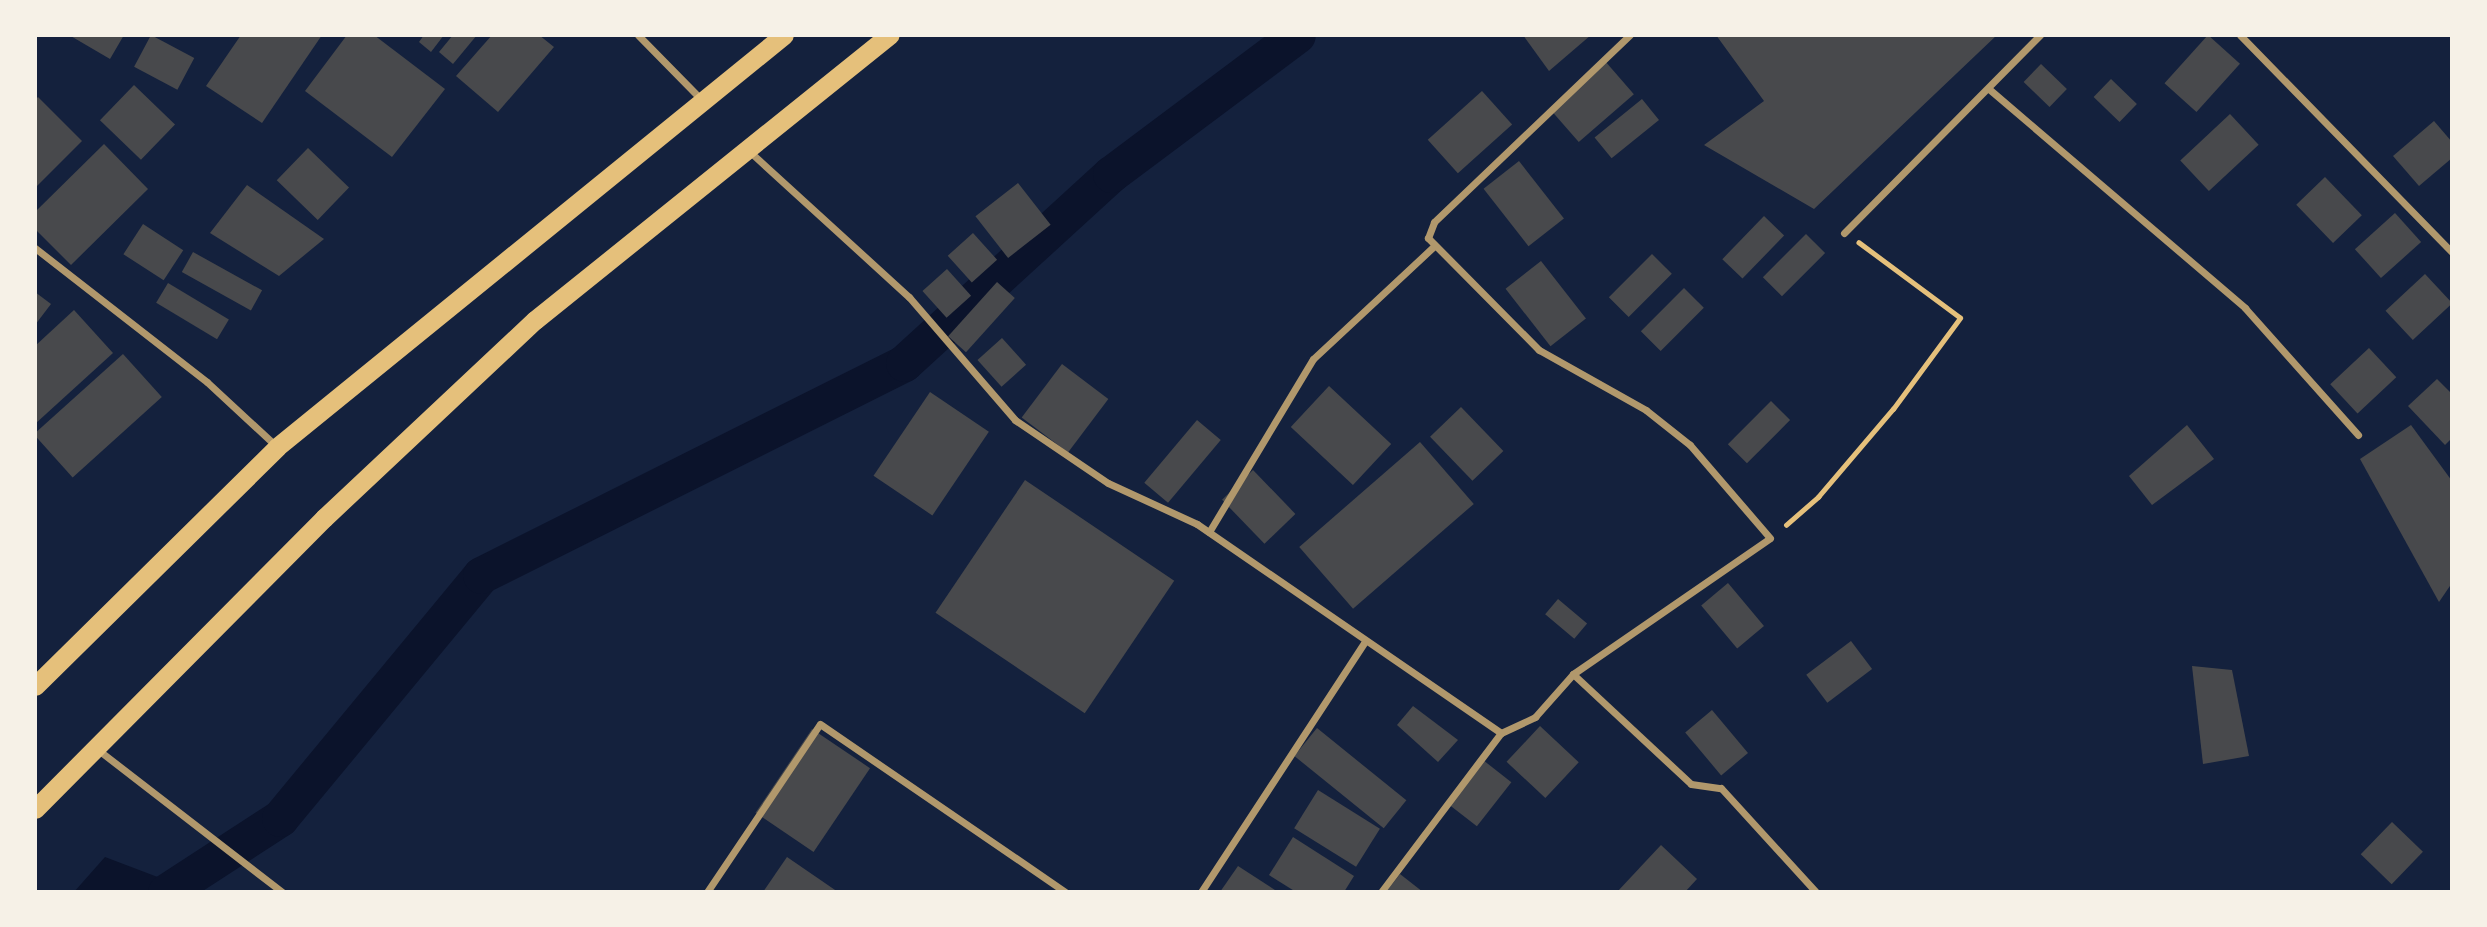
<!DOCTYPE html>
<style>
body{margin:0}
#map{position:relative;width:2487px;height:927px;overflow:hidden;background:#14213d;font-family:"Noto Sans",sans-serif}
div>[style]{position:absolute}
.water>*{inset:0;background:#0b132b}
.canal>*{height:37px;margin:-18.5px;padding:0 18.5px;transform-origin:18.5px;border-radius:18.5px;background:#0b132b}
.building>*{inset:0;background:#48494c;transform-origin:0 0}
.path>*{height:4.5px;margin:-2.25px;padding:0 2.25px;transform-origin:2.25px;border-radius:2.25px;background:#e5c07b}
.minor>*{height:7px;margin:-3.5px;padding:0 3.5px;transform-origin:3.5px;border-radius:3.5px;background:#b1986c}
.trunk>*{height:19px;margin:-9.5px;padding:0 9.5px;transform-origin:9.5px;border-radius:9.5px;background:#e5c07b}
span{translate:-50% -50%;white-space:nowrap;text-align:center;line-height:1.15;-webkit-text-stroke:6px #f6f1e7;paint-order:stroke}
.frame{position:absolute;inset:0;border:37px solid #f6f1e7;pointer-events:none}
</style>
<div id="map">
<div class="water">
<i style="clip-path:polygon(105px 857px,197px 892px,74px 892px)"></i>
</div>
<div class="canal">
<i style="left:166px;top:892px;width:136px;rotate:-33deg"></i>
<i style="left:280px;top:818px;width:315px;rotate:-50.4deg"></i>
<i style="left:481px;top:575px;width:473px;rotate:-26.6deg"></i>
<i style="left:904px;top:363px;width:280px;rotate:-42.4deg"></i>
<i style="left:1111px;top:174px;width:232px;rotate:-36.8deg"></i>
</div>
<div class="building">
<i style="clip-path:polygon(69px 35px,124px 35px,110px 59px)"></i>
<i style="left:151px;top:35px;width:49px;height:36px;rotate:28deg"></i>
<i style="clip-path:polygon(241px 35px,322px 35px,262px 123px,206px 86px)"></i>
<i style="clip-path:polygon(347px 35px,374px 35px,445px 89px,392px 157px,305px 91px)"></i>
<i style="clip-path:polygon(424px 35px,444px 35px,431px 52px,419px 42px)"></i>
<i style="clip-path:polygon(453px 35px,477px 35px,453px 64px,439px 52px)"></i>
<i style="clip-path:polygon(492px 35px,539px 35px,554px 47px,498px 112px,456px 76px)"></i>
<i style="clip-path:polygon(1523px 35px,1591px 35px,1549px 71px)"></i>
<i style="clip-path:polygon(1716px 35px,1997px 35px,1814px 209px,1704px 145px,1764px 101px)"></i>
<i style="left:2208px;top:35px;width:43px;height:65px;rotate:42deg"></i>
<i style="left:1605px;top:61px;width:44px;height:73px;rotate:49deg"></i>
<i style="left:2041px;top:64px;width:36px;height:25px;rotate:44deg"></i>
<i style="left:2111px;top:79px;width:36px;height:25px;rotate:44deg"></i>
<i style="left:134px;top:85px;width:57px;height:49px;rotate:44deg"></i>
<i style="left:1482px;top:91px;width:45px;height:73px;rotate:48deg"></i>
<i style="clip-path:polygon(38px 97px,82px 141px,35px 188px,35px 100px)"></i>
<i style="left:1642px;top:99px;width:27px;height:61px;rotate:51deg"></i>
<i style="left:2230px;top:114px;width:42px;height:68px;rotate:47deg"></i>
<i style="clip-path:polygon(2434px 121px,2452px 142px,2452px 158px,2419px 186px,2393px 156px)"></i>
<i style="clip-path:polygon(104px 144px,148px 189px,71px 265px,35px 229px,35px 212px)"></i>
<i style="left:308px;top:148px;width:57px;height:45px;rotate:44deg"></i>
<i style="left:1519px;top:161px;width:73px;height:45px;rotate:52deg"></i>
<i style="left:2325px;top:177px;width:53px;height:40px;rotate:46deg"></i>
<i style="left:1018px;top:183px;width:53px;height:54px;rotate:52deg"></i>
<i style="clip-path:polygon(247px 185px,324px 239px,279px 276px,210px 233px)"></i>
<i style="left:2395px;top:213px;width:39px;height:54px;rotate:48deg"></i>
<i style="left:1764px;top:216px;width:28px;height:60px;rotate:44deg"></i>
<i style="left:143px;top:224px;width:48px;height:36px;rotate:33deg"></i>
<i style="left:973px;top:233px;width:36px;height:34px;rotate:48deg"></i>
<i style="left:1806px;top:234px;width:27px;height:61px;rotate:45deg"></i>
<i style="left:193px;top:252px;width:79px;height:23px;rotate:29deg"></i>
<i style="left:1652px;top:254px;width:28px;height:61px;rotate:45deg"></i>
<i style="left:1541px;top:261px;width:73px;height:45px;rotate:52deg"></i>
<i style="left:947px;top:269px;width:36px;height:33px;rotate:48deg"></i>
<i style="left:2425px;top:274px;width:40px;height:54px;rotate:47deg"></i>
<i style="left:997px;top:282px;width:24px;height:73px;rotate:42deg"></i>
<i style="left:168px;top:283px;width:71px;height:23px;rotate:31deg"></i>
<i style="left:1684px;top:288px;width:28px;height:61px;rotate:45deg"></i>
<i style="clip-path:polygon(35px 292px,51px 304px,35px 325px)"></i>
<i style="clip-path:polygon(74px 310px,113px 353px,35px 424px,35px 346px)"></i>
<i style="left:1002px;top:338px;width:36px;height:33px;rotate:48deg"></i>
<i style="left:2369px;top:348px;width:40px;height:53px;rotate:47deg"></i>
<i style="left:123px;top:354px;width:58px;height:120px;rotate:48deg"></i>
<i style="left:1062px;top:364px;width:58px;height:67px;rotate:37deg"></i>
<i style="clip-path:polygon(2437px 379px,2452px 394px,2452px 438px,2445px 445px,2408px 406px)"></i>
<i style="left:1329px;top:386px;width:85px;height:56px;rotate:43deg"></i>
<i style="left:930px;top:392px;width:71px;height:101px;rotate:34deg"></i>
<i style="left:1771px;top:401px;width:27px;height:61px;rotate:45deg"></i>
<i style="left:1461px;top:407px;width:61px;height:43px;rotate:46deg"></i>
<i style="left:1197px;top:420px;width:31px;height:82px;rotate:40deg"></i>
<i style="clip-path:polygon(2187px 425px,2214px 459px,2152px 505px,2129px 476px)"></i>
<i style="clip-path:polygon(2411px 425px,2452px 481px,2452px 583px,2439px 602px,2360px 459px)"></i>
<i style="left:1420px;top:442px;width:82px;height:160px;rotate:49deg"></i>
<i style="left:1253px;top:470px;width:61px;height:43px;rotate:46deg"></i>
<i style="left:1025px;top:480px;width:180px;height:160px;rotate:34deg"></i>
<i style="left:1728px;top:583px;width:56px;height:35px;rotate:50deg"></i>
<i style="left:1558px;top:599px;width:38px;height:20px;rotate:40deg"></i>
<i style="left:1851px;top:641px;width:35px;height:56px;rotate:53deg"></i>
<i style="clip-path:polygon(2192px 666px,2232px 670px,2249px 756px,2203px 764px)"></i>
<i style="clip-path:polygon(1413px 706px,1458px 740px,1438px 762px,1397px 725px)"></i>
<i style="left:1712px;top:710px;width:56px;height:35px;rotate:50deg"></i>
<i style="left:1540px;top:726px;width:53px;height:49px;rotate:43deg"></i>
<i style="left:1317px;top:728px;width:115px;height:36px;rotate:39deg"></i>
<i style="left:812px;top:729px;width:70px;height:101px;rotate:34deg"></i>
<i style="left:1483px;top:760px;width:36px;height:56px;rotate:38deg"></i>
<i style="left:1318px;top:790px;width:73px;height:45px;rotate:32deg"></i>
<i style="left:2392px;top:822px;width:43px;height:45px;rotate:44deg"></i>
<i style="clip-path:polygon(1293px 837px,1354px 876px,1344px 892px,1296px 892px,1269px 875px)"></i>
<i style="clip-path:polygon(1661px 845px,1697px 879px,1685px 892px,1617px 892px)"></i>
<i style="clip-path:polygon(787px 857px,838px 892px,763px 892px)"></i>
<i style="clip-path:polygon(1238px 866px,1278px 892px,1220px 892px)"></i>
<i style="clip-path:polygon(1400px 874px,1423px 892px,1386px 892px)"></i>
</div>
<div class="path">
<i style="left:1786px;top:525px;width:43px;rotate:-41.2deg"></i>
<i style="left:1818px;top:497px;width:116px;rotate:-49.6deg"></i>
<i style="left:1893px;top:409px;width:113px;rotate:-53.6deg"></i>
<i style="left:1960px;top:318px;width:126px;rotate:-143.4deg"></i>
</div>
<div class="minor">
<i style="left:638px;top:35px;width:90px;rotate:45.5deg"></i>
<i style="left:2240px;top:35px;width:303px;rotate:45.7deg"></i>
<i style="left:1989px;top:89px;width:337px;rotate:40.5deg"></i>
<i style="left:2245px;top:308px;width:170px;rotate:48.3deg"></i>
<i style="left:749px;top:151px;width:217px;rotate:42.4deg"></i>
<i style="left:909px;top:297px;width:162px;rotate:49.2deg"></i>
<i style="left:1015px;top:420px;width:112px;rotate:34.1deg"></i>
<i style="left:1108px;top:483px;width:98px;rotate:24.7deg"></i>
<i style="left:1197px;top:524px;width:369px;rotate:34.5deg"></i>
<i style="left:1501px;top:733px;width:38px;rotate:-25deg"></i>
<i style="left:1535px;top:717px;width:57px;rotate:-48.5deg"></i>
<i style="left:1573px;top:674px;width:161px;rotate:43deg"></i>
<i style="left:1691px;top:784px;width:30px;rotate:8deg"></i>
<i style="left:1721px;top:788px;width:141px;rotate:47.6deg"></i>
<i style="left:1844px;top:233px;width:279px;rotate:-45.3deg"></i>
<i style="left:35px;top:248px;width:218px;rotate:37.9deg"></i>
<i style="left:207px;top:382px;width:94px;rotate:42.8deg"></i>
<i style="left:1209px;top:532px;width:202px;rotate:-59deg"></i>
<i style="left:1313px;top:359px;width:164px;rotate:-43deg"></i>
<i style="left:1573px;top:674px;width:239px;rotate:-34.6deg"></i>
<i style="left:1770px;top:538px;width:123px;rotate:-130.7deg"></i>
<i style="left:1690px;top:445px;width:56px;rotate:-141.5deg"></i>
<i style="left:1646px;top:410px;width:123px;rotate:-150.7deg"></i>
<i style="left:1539px;top:350px;width:158px;rotate:-134.7deg"></i>
<i style="left:1428px;top:238px;width:17px;rotate:-69deg"></i>
<i style="left:1434px;top:222px;width:271px;rotate:-43.7deg"></i>
<i style="left:97px;top:749px;width:234px;rotate:37.7deg"></i>
<i style="left:707px;top:892px;width:202px;rotate:-56.1deg"></i>
<i style="left:820px;top:724px;width:297px;rotate:34.4deg"></i>
<i style="left:1201px;top:892px;width:300px;rotate:-56.8deg"></i>
<i style="left:1381px;top:892px;width:199px;rotate:-53deg"></i>
</div>
<div class="trunk">
<i style="left:35px;top:686px;width:340px;rotate:-44.6deg"></i>
<i style="left:277px;top:447px;width:653px;rotate:-39.1deg"></i>
<i style="left:35px;top:809px;width:410px;rotate:-45.2deg"></i>
<i style="left:324px;top:518px;width:289px;rotate:-43.2deg"></i>
<i style="left:535px;top:320px;width:455px;rotate:-38.8deg"></i>
</div>
<div class="frame"></div>
</div>
